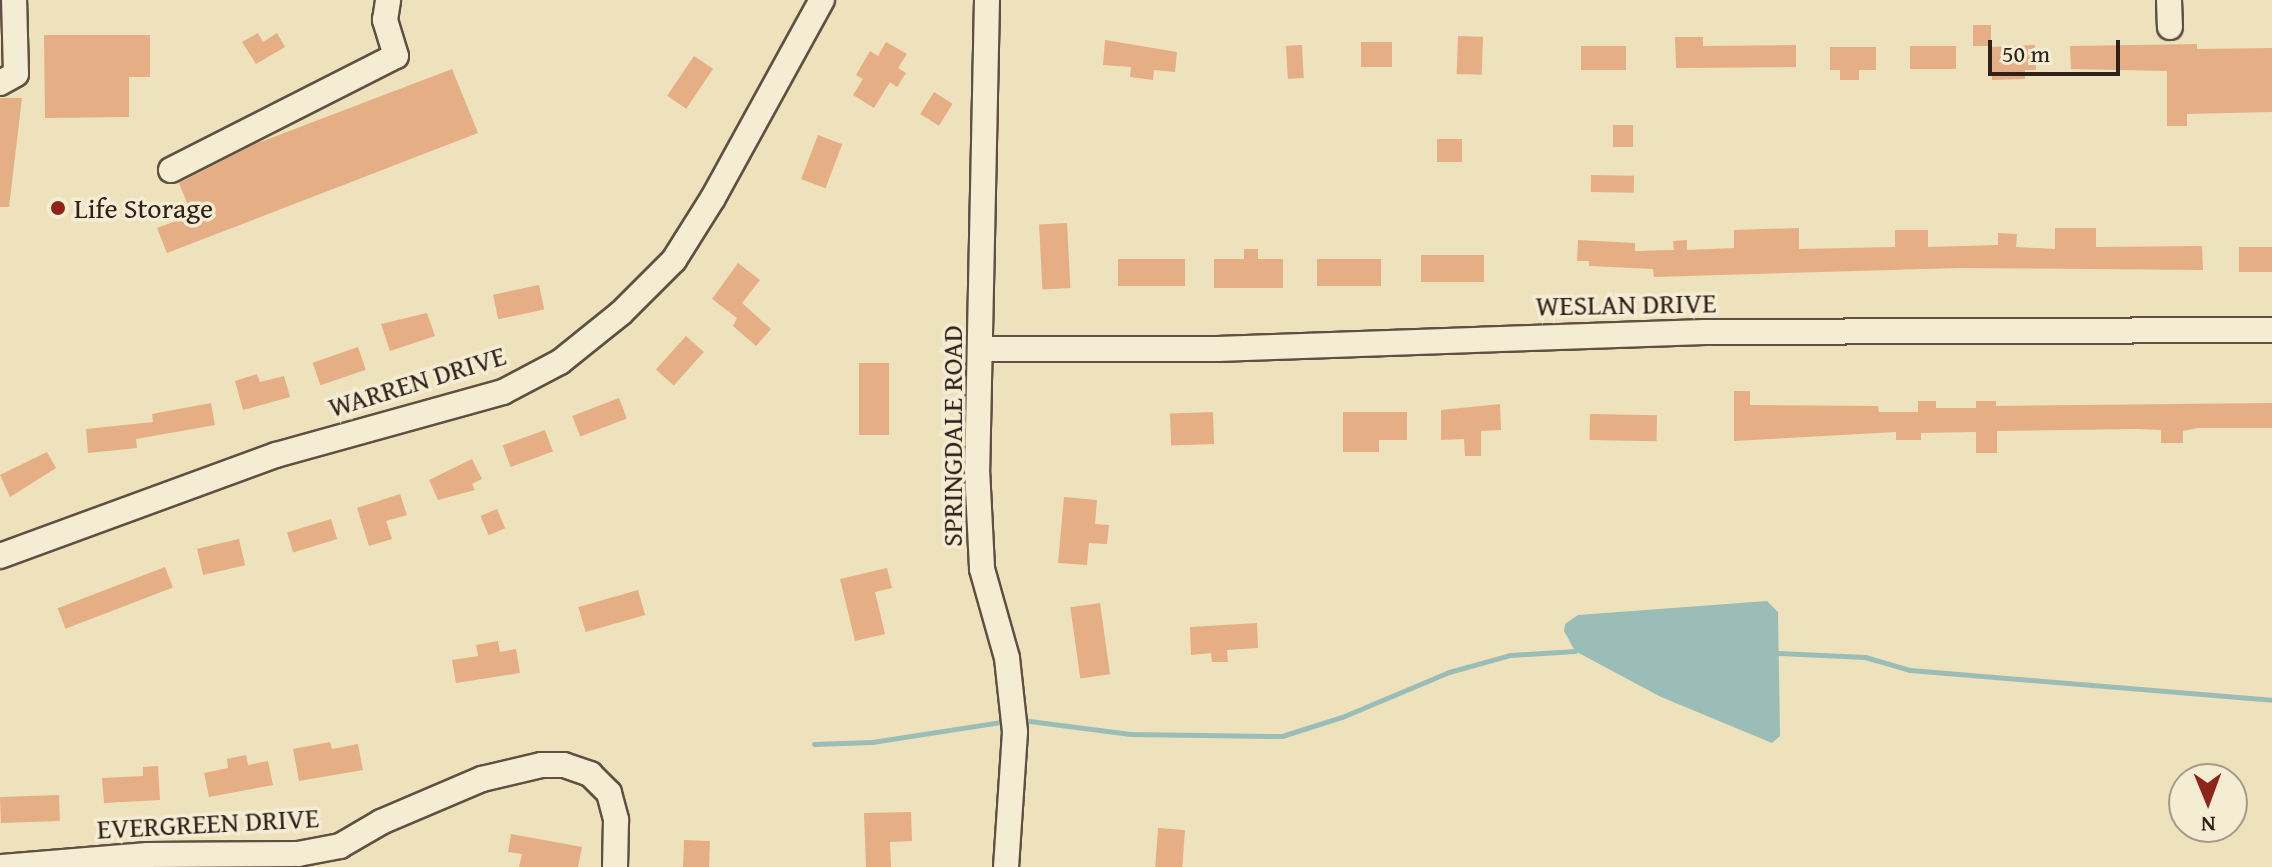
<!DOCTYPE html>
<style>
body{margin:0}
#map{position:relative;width:2272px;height:867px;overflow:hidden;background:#eee2bc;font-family:"Gentium Book Plus",serif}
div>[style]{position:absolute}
.water>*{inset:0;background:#9bbdb7}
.stream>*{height:5px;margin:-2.5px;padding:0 2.5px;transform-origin:2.5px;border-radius:2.5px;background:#9bbdb7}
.building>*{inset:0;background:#e5ae85;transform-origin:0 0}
.roads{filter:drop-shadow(2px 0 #5f5042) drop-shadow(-2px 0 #5f5042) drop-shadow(0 2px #5f5042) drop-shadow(0 -2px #5f5042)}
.minor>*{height:24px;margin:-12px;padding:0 12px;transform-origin:12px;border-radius:12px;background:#f4ecd3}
.dots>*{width:22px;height:22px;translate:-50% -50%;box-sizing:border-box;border:4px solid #f4ecd3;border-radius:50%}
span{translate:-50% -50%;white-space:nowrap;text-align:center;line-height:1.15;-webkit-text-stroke:7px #f4ecd3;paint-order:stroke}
.poi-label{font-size:28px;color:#2f201a}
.left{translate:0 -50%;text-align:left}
.street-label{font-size:28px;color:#2f201a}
.north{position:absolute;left:2168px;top:763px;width:80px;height:80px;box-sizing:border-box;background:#f4ecd3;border:2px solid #a59a89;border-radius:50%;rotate:179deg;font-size:22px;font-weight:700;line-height:32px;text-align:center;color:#2f201a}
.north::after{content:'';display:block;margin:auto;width:28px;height:36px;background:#8f2418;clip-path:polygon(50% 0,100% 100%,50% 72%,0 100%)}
.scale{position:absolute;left:1988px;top:40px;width:132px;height:36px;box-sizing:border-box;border:4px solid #2f201a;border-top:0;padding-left:10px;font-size:24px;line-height:28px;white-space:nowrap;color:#2f201a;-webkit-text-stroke:6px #f4ecd3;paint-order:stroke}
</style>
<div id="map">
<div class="water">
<i style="clip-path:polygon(1767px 601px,1778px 612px,1780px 736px,1772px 743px,1661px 697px,1575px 651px,1564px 631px,1565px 624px,1578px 615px)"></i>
</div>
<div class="stream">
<i style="left:1779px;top:653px;width:86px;rotate:2.7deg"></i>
<i style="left:1865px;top:657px;width:47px;rotate:16.1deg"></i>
<i style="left:1910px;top:670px;width:363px;rotate:4.7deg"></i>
<i style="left:1022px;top:720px;width:109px;rotate:7.4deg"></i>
<i style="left:1130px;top:734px;width:152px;rotate:0.8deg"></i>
<i style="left:1282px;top:736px;width:63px;rotate:-17.6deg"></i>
<i style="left:1342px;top:717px;width:116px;rotate:-22.8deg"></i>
<i style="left:1449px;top:672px;width:63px;rotate:-15.6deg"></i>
<i style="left:1510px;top:655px;width:65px;rotate:-3.5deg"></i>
<i style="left:814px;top:744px;width:58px;rotate:-2deg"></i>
<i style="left:872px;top:742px;width:138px;rotate:-8.8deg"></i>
</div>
<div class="building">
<i style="left:1973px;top:25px;width:18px;height:21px"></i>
<i style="clip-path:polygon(258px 33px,263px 42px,277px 33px,285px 47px,256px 64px,242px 42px)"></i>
<i style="clip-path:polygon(44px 35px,150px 35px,150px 77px,129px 77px,129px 117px,45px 118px)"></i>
<i style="left:1458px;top:36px;width:25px;height:38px;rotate:2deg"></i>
<i style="clip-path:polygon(1675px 37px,1703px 37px,1703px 46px,1796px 45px,1796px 67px,1676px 68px)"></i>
<i style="clip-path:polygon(1105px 40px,1177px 52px,1175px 72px,1154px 70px,1153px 80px,1130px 77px,1131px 67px,1103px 65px)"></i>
<i style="clip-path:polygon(886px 42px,907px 54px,898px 68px,906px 73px,897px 87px,890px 82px,874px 108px,853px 95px,863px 79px,856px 75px,870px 51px,878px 56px)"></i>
<i style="left:1392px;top:42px;width:25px;height:31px;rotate:90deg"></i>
<i style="clip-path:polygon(2197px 44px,2197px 49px,2272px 48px,2272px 112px,2187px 114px,2187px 126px,2167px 126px,2167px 71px,2071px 69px,2070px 46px)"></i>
<i style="left:1302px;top:45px;width:33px;height:16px;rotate:87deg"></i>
<i style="clip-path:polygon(2035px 45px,2036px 70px,2025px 70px,2025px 79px,1992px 80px,1991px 47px)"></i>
<i style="left:1581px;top:46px;width:45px;height:24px"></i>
<i style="left:1910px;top:46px;width:46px;height:23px"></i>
<i style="clip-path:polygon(1830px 47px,1876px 47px,1876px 70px,1859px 70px,1859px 80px,1840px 80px,1840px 70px,1830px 70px)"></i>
<i style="left:694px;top:56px;width:23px;height:48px;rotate:34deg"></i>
<i style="clip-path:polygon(452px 69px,478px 133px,167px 253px,157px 228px,192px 215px,179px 183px,253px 145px)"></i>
<i style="left:934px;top:92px;width:22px;height:26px;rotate:32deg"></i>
<i style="clip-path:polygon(0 98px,22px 98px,9px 207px,0 207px)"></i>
<i style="left:1613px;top:125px;width:20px;height:22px"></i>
<i style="left:818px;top:135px;width:26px;height:47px;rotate:21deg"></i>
<i style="left:1437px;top:139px;width:25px;height:23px"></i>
<i style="left:1591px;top:175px;width:43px;height:17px;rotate:1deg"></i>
<i style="left:1067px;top:223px;width:65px;height:28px;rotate:87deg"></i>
<i style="clip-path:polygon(1799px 228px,1799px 249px,1895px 247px,1895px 230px,1928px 230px,1928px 247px,1998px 245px,1998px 233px,2017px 234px,2016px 247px,2055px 249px,2055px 228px,2096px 228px,2096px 247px,2202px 246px,2203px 270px,1959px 268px,1654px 277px,1653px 269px,1589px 266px,1589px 261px,1577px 261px,1578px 240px,1635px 243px,1635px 251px,1674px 250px,1673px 241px,1687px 240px,1687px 250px,1734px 248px,1734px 230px)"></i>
<i style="left:2239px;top:247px;width:33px;height:25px"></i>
<i style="clip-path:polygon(1244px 249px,1258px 249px,1258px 259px,1283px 259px,1283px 288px,1214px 288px,1214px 259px,1244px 259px)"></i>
<i style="left:1421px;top:255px;width:63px;height:27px"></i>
<i style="left:1118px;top:259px;width:67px;height:27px"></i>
<i style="left:1317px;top:259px;width:64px;height:27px"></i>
<i style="clip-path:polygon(738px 263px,760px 280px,742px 303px,771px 329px,756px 346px,733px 326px,737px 318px,712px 299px)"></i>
<i style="left:539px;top:285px;width:25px;height:47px;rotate:78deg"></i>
<i style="clip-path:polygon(427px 313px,435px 336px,390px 351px,381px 324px)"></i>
<i style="left:686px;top:336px;width:24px;height:45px;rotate:42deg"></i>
<i style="left:358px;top:347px;width:24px;height:48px;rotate:71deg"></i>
<i style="left:859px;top:363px;width:30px;height:72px"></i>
<i style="clip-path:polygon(257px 374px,260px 382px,284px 376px,290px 397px,243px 410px,235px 381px)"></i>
<i style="clip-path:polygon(1734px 391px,1750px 391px,1750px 405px,1878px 406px,1879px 412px,1918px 412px,1918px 401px,1936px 401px,1936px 408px,1976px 408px,1976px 401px,1996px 401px,1996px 406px,2272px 403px,2272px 428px,2198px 428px,2183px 431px,2183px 443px,2161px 443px,2161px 430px,2137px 429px,1997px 431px,1997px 453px,1976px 453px,1976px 432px,1921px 433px,1921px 440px,1896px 440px,1896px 432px,1734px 441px)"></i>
<i style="left:619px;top:398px;width:22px;height:50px;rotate:69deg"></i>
<i style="clip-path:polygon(211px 403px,215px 425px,136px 439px,137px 448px,88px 453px,86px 429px,153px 422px,152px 414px)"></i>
<i style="clip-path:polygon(1500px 404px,1501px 430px,1481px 431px,1481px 456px,1465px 456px,1464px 439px,1441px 440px,1441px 410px)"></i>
<i style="left:1213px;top:412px;width:32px;height:43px;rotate:88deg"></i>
<i style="clip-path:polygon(1343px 412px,1407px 412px,1407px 440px,1379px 440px,1379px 452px,1343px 452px)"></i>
<i style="left:1590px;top:414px;width:67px;height:26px;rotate:1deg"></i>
<i style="left:545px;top:430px;width:23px;height:45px;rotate:70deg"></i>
<i style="clip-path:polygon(47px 452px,56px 468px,10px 497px,0 475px)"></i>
<i style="clip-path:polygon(472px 459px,482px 479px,472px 484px,475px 490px,438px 500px,429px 480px)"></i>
<i style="clip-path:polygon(400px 494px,407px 515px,386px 521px,392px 539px,369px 546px,357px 508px)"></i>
<i style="clip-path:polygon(1064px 497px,1097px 500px,1095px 524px,1109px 525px,1107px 544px,1089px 543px,1087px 565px,1058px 563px)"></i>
<i style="left:497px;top:509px;width:21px;height:18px;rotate:67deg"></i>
<i style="left:331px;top:519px;width:21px;height:46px;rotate:73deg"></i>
<i style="left:239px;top:539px;width:27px;height:43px;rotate:77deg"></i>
<i style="left:165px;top:567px;width:22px;height:115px;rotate:69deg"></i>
<i style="clip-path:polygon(887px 568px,892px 588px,875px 592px,885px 634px,855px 641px,840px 579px)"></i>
<i style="left:638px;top:590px;width:26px;height:62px;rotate:74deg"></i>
<i style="left:1100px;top:603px;width:72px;height:30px;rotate:82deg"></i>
<i style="clip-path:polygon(1257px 623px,1258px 648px,1227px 650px,1228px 662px,1212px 662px,1211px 653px,1191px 655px,1190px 627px)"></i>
<i style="clip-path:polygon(498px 641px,500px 652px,516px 649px,520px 673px,456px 683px,452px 660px,478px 656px,476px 645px)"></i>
<i style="clip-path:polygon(330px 742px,332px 749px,358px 744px,363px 770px,299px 781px,293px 749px)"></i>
<i style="clip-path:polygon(246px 755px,248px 765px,268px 761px,273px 785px,209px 797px,204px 773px,228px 768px,227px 759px)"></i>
<i style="clip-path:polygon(158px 766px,160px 800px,104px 803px,102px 778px,143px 776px,143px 767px)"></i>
<i style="left:59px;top:795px;width:26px;height:59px;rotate:88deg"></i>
<i style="clip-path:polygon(911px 812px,912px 841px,890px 842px,891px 867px,866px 867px,864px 813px)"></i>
<i style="left:1158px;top:828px;width:27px;height:39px;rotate:4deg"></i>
<i style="clip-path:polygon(511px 834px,582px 847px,578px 867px,519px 867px,522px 854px,508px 852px)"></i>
<i style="left:684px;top:840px;width:26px;height:27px;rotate:2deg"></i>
</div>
<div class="roads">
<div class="minor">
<i style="left:987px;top:0;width:469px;rotate:91.2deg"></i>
<i style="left:977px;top:469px;width:100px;rotate:87.1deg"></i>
<i style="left:982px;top:569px;width:92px;rotate:74.3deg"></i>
<i style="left:1007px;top:658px;width:74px;rotate:83.8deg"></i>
<i style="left:1015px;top:732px;width:135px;rotate:93.8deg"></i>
<i style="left:2169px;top:0;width:27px;rotate:88deg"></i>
<i style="left:0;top:83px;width:18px;rotate:-29deg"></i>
<i style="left:16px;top:74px;width:74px;rotate:-91.5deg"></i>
<i style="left:171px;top:170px;width:252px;rotate:-26.9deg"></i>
<i style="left:396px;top:56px;width:38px;rotate:-107deg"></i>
<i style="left:385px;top:20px;width:20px;rotate:-81deg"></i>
<i style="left:981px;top:349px;width:236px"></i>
<i style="left:1217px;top:349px;width:488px;rotate:-2deg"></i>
<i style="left:1705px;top:332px;width:567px;rotate:-0.2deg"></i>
<i style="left:0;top:556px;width:294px;rotate:-20.1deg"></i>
<i style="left:276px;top:455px;width:236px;rotate:-15.5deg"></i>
<i style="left:503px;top:392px;width:64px;rotate:-27.8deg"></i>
<i style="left:560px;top:362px;width:78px;rotate:-38.8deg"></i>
<i style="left:621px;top:313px;width:75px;rotate:-45deg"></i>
<i style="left:674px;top:260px;width:73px;rotate:-57.8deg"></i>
<i style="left:713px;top:198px;width:226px;rotate:-61.2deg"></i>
<i style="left:2px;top:867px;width:146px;rotate:-4.7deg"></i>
<i style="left:148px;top:855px;width:150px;rotate:-0.4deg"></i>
<i style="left:298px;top:854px;width:43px;rotate:-10.8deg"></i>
<i style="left:340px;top:846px;width:48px;rotate:-30.3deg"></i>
<i style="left:381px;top:822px;width:110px;rotate:-23.1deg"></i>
<i style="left:482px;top:779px;width:61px;rotate:-13.3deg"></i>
<i style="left:541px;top:765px;width:23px"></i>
<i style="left:564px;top:765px;width:28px;rotate:19deg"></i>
<i style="left:590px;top:774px;width:27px;rotate:45deg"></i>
<i style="left:609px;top:793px;width:28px;rotate:75deg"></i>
<i style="left:616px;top:820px;width:47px;rotate:91.2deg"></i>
</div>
</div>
<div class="dots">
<i style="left:58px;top:208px;background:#8f2418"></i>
</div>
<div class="poi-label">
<span class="left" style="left:74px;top:208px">Life Storage</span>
</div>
<div class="street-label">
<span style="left:1626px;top:304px;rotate:-1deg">WESLAN DRIVE</span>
<span style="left:417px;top:381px;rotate:-17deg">WARREN DRIVE</span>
<span style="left:952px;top:436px;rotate:-90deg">SPRINGDALE ROAD</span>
<span style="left:208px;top:823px;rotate:-3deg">EVERGREEN DRIVE</span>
</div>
<div class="north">N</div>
<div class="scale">50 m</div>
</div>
